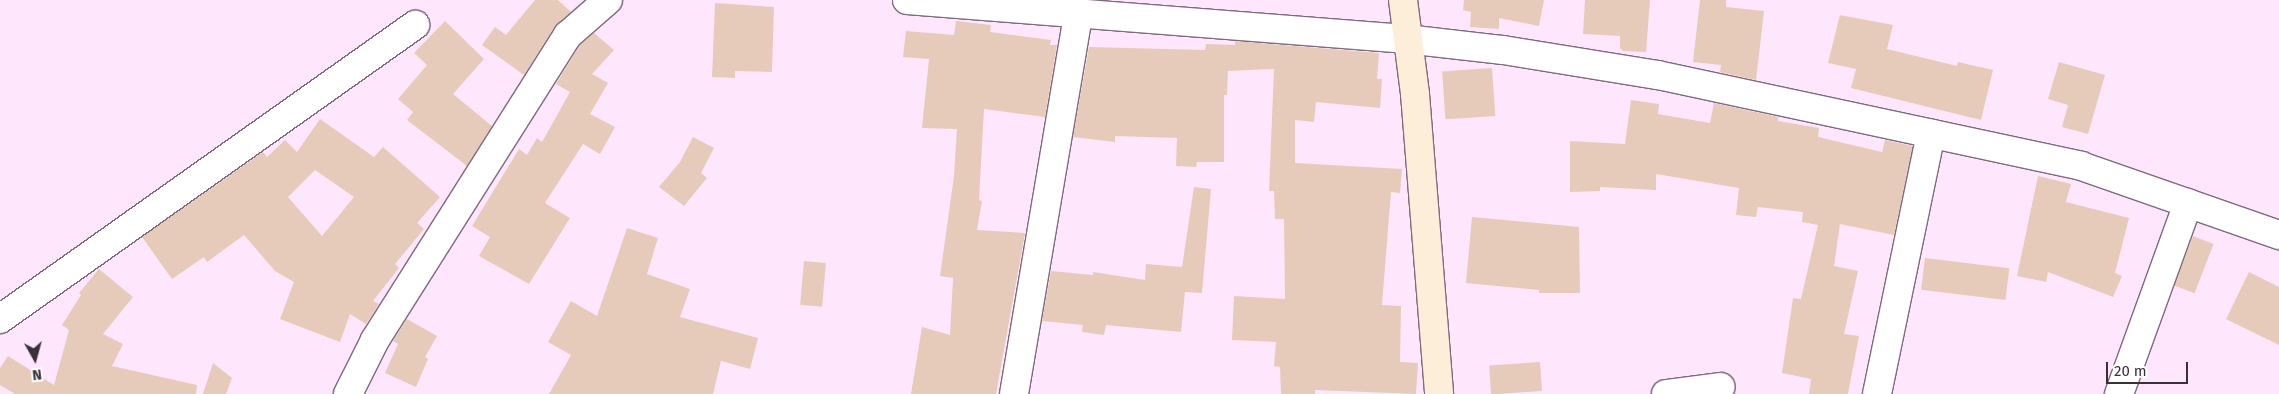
<!DOCTYPE html>
<style>
body{margin:0}
#map{position:relative;width:2279px;height:394px;overflow:hidden;background:#fee6fc;font-family:"Fira Sans",sans-serif}
div>[style]{position:absolute}
.building>*{inset:0;background:#e7cbba;transform-origin:0 0}
.roads{filter:drop-shadow(1px 0 #7e697d) drop-shadow(-1px 0 #7e697d) drop-shadow(0 1px #7e697d) drop-shadow(0 -1px #7e697d)}
.minor>*{height:28px;margin:-14px;padding:0 14px;transform-origin:14px;border-radius:14px;background:#fff}
.secondary>*{height:28px;margin:-14px;padding:0 14px;transform-origin:14px;border-radius:14px;background:#fdeeda}
span{translate:-50% -50%;white-space:nowrap;text-align:center;line-height:1.15;-webkit-text-stroke:5px #fff;paint-order:stroke}
.north{position:absolute;left:10px;top:334px;width:50px;height:50px;-webkit-text-stroke:4px #fff;paint-order:stroke;rotate:173deg;font-size:14px;font-weight:700;line-height:20px;text-align:center;color:#393039}
.north::after{content:'';display:block;margin:auto;width:18px;height:22px;background:#393039;clip-path:polygon(50% 0,100% 100%,50% 72%,0 100%)}
.scale{position:absolute;left:2106px;top:362px;width:82px;height:22px;box-sizing:border-box;border:2px solid #393039;border-top:0;padding-left:6px;font-size:15px;line-height:18px;white-space:nowrap;color:#393039;-webkit-text-stroke:4px #fff;paint-order:stroke}
</style>
<div id="map">
<div class="building">
<i style="clip-path:polygon(535px 0,558px 0,571px 12px,555px 26px,524px 75px,482px 45px,495px 27px,506px 35px)"></i>
<i style="clip-path:polygon(1464px 0,1544px 0,1539px 26px,1499px 18px,1499px 29px,1470px 27px,1471px 12px,1463px 10px)"></i>
<i style="clip-path:polygon(1585px 0,1650px 0,1646px 52px,1623px 51px,1620px 48px,1620px 36px,1583px 34px)"></i>
<i style="clip-path:polygon(1700px 0,1726px 0,1726px 7px,1764px 11px,1756px 80px,1720px 72px,1721px 65px,1693px 62px)"></i>
<i style="clip-path:polygon(715px 3px,774px 7px,772px 72px,735px 71px,735px 78px,712px 77px)"></i>
<i style="clip-path:polygon(1840px 15px,1893px 25px,1887px 49px,1957px 66px,1958px 62px,1993px 70px,1981px 120px,1851px 88px,1856px 69px,1828px 63px)"></i>
<i style="clip-path:polygon(445px 21px,484px 59px,453px 94px,492px 126px,467px 166px,407px 120px,413px 112px,398px 99px,427px 65px,414px 53px)"></i>
<i style="clip-path:polygon(956px 21px,991px 25px,990px 32px,1051px 40px,1050px 45px,1057px 45px,1045px 117px,984px 109px,979px 200px,982px 201px,977px 230px,1025px 233px,996px 394px,911px 394px,922px 327px,950px 335px,953px 278px,940px 276px,954px 176px,957px 129px,922px 128px,929px 59px,903px 57px,906px 31px,954px 35px)"></i>
<i style="clip-path:polygon(594px 33px,614px 50px,592px 74px,608px 83px,590px 114px,615px 127px,600px 154px,583px 144px,545px 203px,570px 218px,529px 284px,479px 256px,490px 237px,472px 226px,519px 149px,527px 155px,537px 138px,542px 142px,570px 92px,556px 84px,580px 45px)"></i>
<i style="clip-path:polygon(1235px 41px,1379px 53px,1377px 79px,1382px 79px,1380px 108px,1316px 102px,1314px 122px,1295px 120px,1295px 163px,1402px 169px,1400px 193px,1391px 192px,1382px 305px,1401px 306px,1400px 362px,1418px 363px,1416px 394px,1315px 390px,1315px 394px,1281px 394px,1280px 367px,1274px 366px,1276px 342px,1232px 340px,1234px 296px,1285px 299px,1284px 219px,1275px 219px,1274px 191px,1269px 191px,1274px 69px,1228px 71px,1227px 95px,1224px 95px,1224px 162px,1197px 162px,1196px 167px,1176px 166px,1177px 138px,1115px 136px,1115px 142px,1073px 137px,1089px 47px,1205px 50px,1206px 44px,1235px 45px)"></i>
<i style="clip-path:polygon(2059px 62px,2105px 75px,2088px 134px,2062px 127px,2068px 105px,2048px 99px)"></i>
<i style="left:1492px;top:68px;width:48px;height:50px;rotate:86deg"></i>
<i style="clip-path:polygon(1631px 100px,1659px 104px,1658px 114px,1710px 123px,1714px 103px,1778px 117px,1778px 121px,1819px 128px,1818px 137px,1882px 152px,1885px 140px,1913px 146px,1894px 235px,1840px 224px,1834px 266px,1858px 271px,1844px 334px,1859px 336px,1848px 394px,1809px 394px,1811px 379px,1782px 373px,1793px 298px,1801px 299px,1818px 225px,1802px 222px,1803px 212px,1758px 207px,1756px 217px,1736px 215px,1739px 188px,1656px 174px,1656px 190px,1600px 187px,1600px 191px,1570px 192px,1570px 141px,1625px 144px)"></i>
<i style="clip-path:polygon(evenodd,320px 119px,374px 157px,383px 147px,440px 197px,417px 223px,424px 229px,395px 264px,399px 268px,373px 301px,379px 304px,366px 324px,350px 314px,340px 342px,280px 319px,294px 282px,275px 271px,244px 235px,207px 262px,204px 257px,172px 279px,142px 237px,263px 152px,267px 157px,285px 140px,297px 152px,320px 119px,315px 170px,354px 197px,322px 236px,288px 197px,315px 170px)"></i>
<i style="clip-path:polygon(693px 137px,714px 148px,701px 173px,707px 178px,684px 206px,659px 187px,680px 162px)"></i>
<i style="clip-path:polygon(2038px 176px,2071px 184px,2066px 202px,2129px 218px,2115px 273px,2122px 276px,2113px 297px,2048px 272px,2046px 282px,2017px 276px)"></i>
<i style="clip-path:polygon(1194px 187px,1211px 189px,1202px 293px,1185px 292px,1181px 332px,1106px 325px,1104px 335px,1082px 332px,1083px 325px,1042px 321px,1051px 271px,1093px 275px,1093px 272px,1145px 280px,1146px 264px,1182px 267px)"></i>
<i style="clip-path:polygon(1472px 217px,1579px 227px,1580px 293px,1539px 293px,1539px 290px,1466px 283px)"></i>
<i style="clip-path:polygon(627px 228px,658px 238px,647px 274px,690px 289px,680px 317px,758px 338px,750px 369px,721px 361px,713px 394px,549px 394px,571px 355px,548px 342px,571px 301px,597px 316px)"></i>
<i style="left:2193px;top:236px;width:22px;height:53px;rotate:21deg"></i>
<i style="left:1925px;top:258px;width:85px;height:32px;rotate:7deg"></i>
<i style="left:804px;top:261px;width:22px;height:44px;rotate:5deg"></i>
<i style="clip-path:polygon(99px 269px,133px 297px,103px 334px,123px 344px,112px 366px,197px 385px,196px 394px,15px 394px,0 385px,0 368px,8px 356px,54px 385px,69px 330px,62px 325px,81px 295px,79px 293px)"></i>
<i style="clip-path:polygon(2249px 272px,2279px 287px,2279px 345px,2226px 319px)"></i>
<i style="clip-path:polygon(407px 319px,437px 336px,425px 357px,428px 359px,416px 387px,385px 373px,398px 344px,393px 341px)"></i>
<i style="left:1540px;top:362px;width:29px;height:51px;rotate:86deg"></i>
<i style="clip-path:polygon(213px 363px,232px 378px,226px 394px,203px 394px)"></i>
</div>
<div class="roads">
<div class="minor">
<i style="left:907px;top:0;width:501px;rotate:4.47deg"></i>
<i style="left:1406px;top:39px;width:98px;rotate:6.5deg"></i>
<i style="left:1503px;top:50px;width:157px;rotate:9.2deg"></i>
<i style="left:1658px;top:75px;width:433px;rotate:12.1deg"></i>
<i style="left:2081px;top:166px;width:210px;rotate:19.2deg"></i>
<i style="left:0;top:319px;width:509px;rotate:-35.32deg"></i>
<i style="left:348px;top:394px;width:60px;rotate:-63.4deg"></i>
<i style="left:375px;top:340px;width:361px;rotate:-57.7deg"></i>
<i style="left:568px;top:35px;width:53px;rotate:-41.2deg"></i>
<i style="left:1014px;top:394px;width:383px;rotate:-80.4deg"></i>
<i style="left:1666px;top:394px;width:55px;rotate:-7.3deg"></i>
<i style="left:1877px;top:394px;width:266px;rotate:-78.3deg"></i>
<i style="left:2119px;top:394px;width:203px;rotate:-70.1deg"></i>
</div>
<div class="secondary">
<i style="left:1403px;top:0;width:95px;rotate:82.7deg"></i>
<i style="left:1415px;top:94px;width:301px;rotate:85.4deg"></i>
</div>
</div>
<div class="north">N</div>
<div class="scale">20 m</div>
</div>
